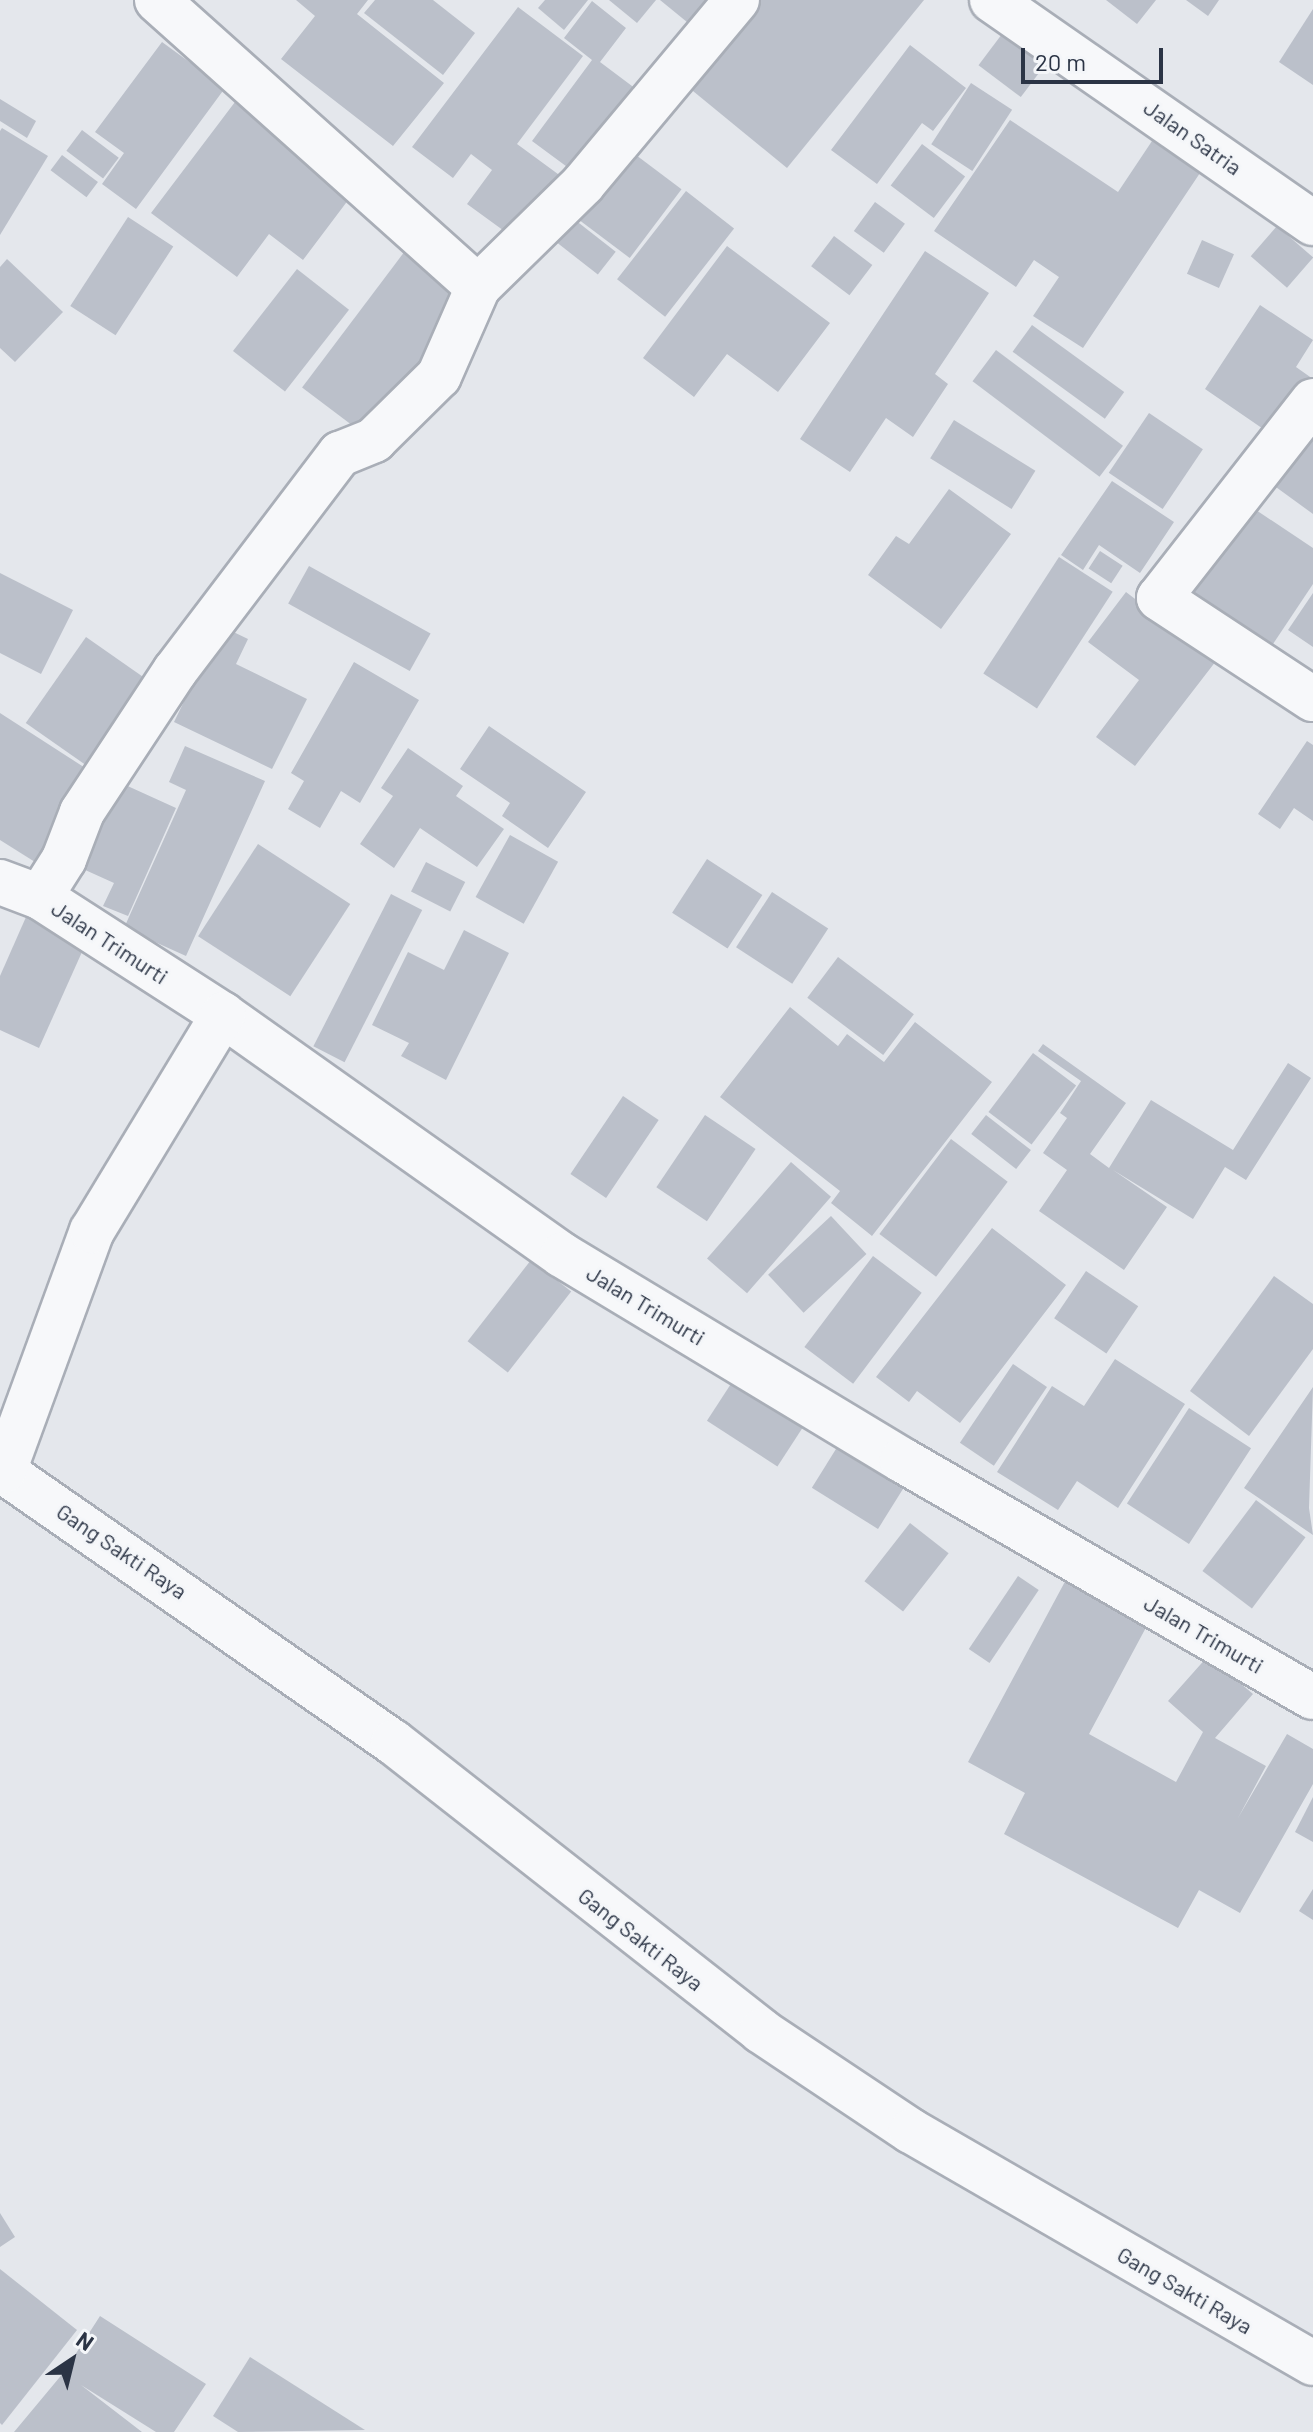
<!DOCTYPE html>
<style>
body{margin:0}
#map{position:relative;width:1313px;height:2432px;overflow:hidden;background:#e4e7ec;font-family:Barlow,sans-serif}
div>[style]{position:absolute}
.building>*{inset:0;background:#bbc0ca;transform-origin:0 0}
.roads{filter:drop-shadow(2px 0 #a9aeb7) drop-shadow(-2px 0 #a9aeb7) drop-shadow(0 2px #a9aeb7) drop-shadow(0 -2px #a9aeb7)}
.minor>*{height:44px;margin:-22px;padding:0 22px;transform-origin:22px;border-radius:22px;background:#f7f8fa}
.tertiary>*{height:44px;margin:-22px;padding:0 22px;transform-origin:22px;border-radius:22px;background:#f7f8fa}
span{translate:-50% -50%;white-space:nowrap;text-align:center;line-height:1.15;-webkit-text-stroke:6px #f4f6f9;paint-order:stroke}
.street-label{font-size:22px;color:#2b3445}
.north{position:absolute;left:32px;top:2320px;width:80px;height:80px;-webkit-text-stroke:6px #f4f6f9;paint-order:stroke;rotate:35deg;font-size:22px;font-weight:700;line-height:32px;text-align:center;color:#2b3445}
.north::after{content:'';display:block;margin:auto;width:28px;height:36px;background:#2b3445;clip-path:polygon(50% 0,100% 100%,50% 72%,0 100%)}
.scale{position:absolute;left:1021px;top:48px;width:142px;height:36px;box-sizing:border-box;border:4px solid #2b3445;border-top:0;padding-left:10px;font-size:24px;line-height:28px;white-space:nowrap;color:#2b3445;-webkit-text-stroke:6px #f4f6f9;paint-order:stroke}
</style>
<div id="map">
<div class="building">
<i style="clip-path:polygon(296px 0,368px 0,357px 14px,444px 83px,393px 146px,281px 59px,315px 16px)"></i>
<i style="clip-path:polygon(375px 0,433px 0,475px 33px,443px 75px,364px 13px)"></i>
<i style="clip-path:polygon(545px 0,588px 0,564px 30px,538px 8px)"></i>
<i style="clip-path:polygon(609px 0,656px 0,637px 23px)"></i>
<i style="clip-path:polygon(660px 0,723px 0,698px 31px)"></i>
<i style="clip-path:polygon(749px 0,924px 0,787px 168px,682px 82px)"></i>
<i style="clip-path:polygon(1106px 0,1156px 0,1137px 24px)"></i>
<i style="clip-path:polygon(1186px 0,1219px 0,1208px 16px)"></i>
<i style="clip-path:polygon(592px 1px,626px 28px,600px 62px,636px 89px,574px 172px,532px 141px,592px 60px,564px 38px)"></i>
<i style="clip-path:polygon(518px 7px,583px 56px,517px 144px,562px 177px,515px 239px,467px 204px,492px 170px,471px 154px,453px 178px,412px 147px)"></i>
<i style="clip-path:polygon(1313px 9px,1313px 85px,1279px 62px)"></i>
<i style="left:1008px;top:26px;width:53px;height:49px;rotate:37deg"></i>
<i style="clip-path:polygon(162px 42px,225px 88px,136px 209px,102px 184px,124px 153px,95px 132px)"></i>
<i style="clip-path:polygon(910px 45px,966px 88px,933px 131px,922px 123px,877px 184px,831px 150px)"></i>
<i style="left:971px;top:83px;width:49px;height:73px;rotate:33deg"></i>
<i style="clip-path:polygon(238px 98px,358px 187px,303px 260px,269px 234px,237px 277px,151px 213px)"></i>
<i style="clip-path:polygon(0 99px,36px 121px,27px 138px,0 121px)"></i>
<i style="clip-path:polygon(1010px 120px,1118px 192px,1158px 132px,1206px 164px,1083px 348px,1033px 316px,1059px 277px,1034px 260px,1016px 287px,934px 231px)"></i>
<i style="clip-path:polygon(2px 128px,48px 156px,0 235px,0 131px)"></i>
<i style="left:82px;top:130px;width:46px;height:26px;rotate:37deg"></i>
<i style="left:922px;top:144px;width:54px;height:52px;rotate:37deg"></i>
<i style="left:624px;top:146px;width:72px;height:86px;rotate:37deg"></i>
<i style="left:62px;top:155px;width:45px;height:19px;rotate:37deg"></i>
<i style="left:686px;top:191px;width:61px;height:112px;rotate:38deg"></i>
<i style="left:875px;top:202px;width:37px;height:36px;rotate:36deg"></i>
<i style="left:570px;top:216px;width:58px;height:29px;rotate:38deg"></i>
<i style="left:128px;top:217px;width:54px;height:106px;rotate:33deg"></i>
<i style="left:1277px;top:226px;width:48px;height:40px;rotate:41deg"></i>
<i style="left:834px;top:236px;width:48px;height:38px;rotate:37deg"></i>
<i style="left:1202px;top:240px;width:35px;height:37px;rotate:24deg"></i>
<i style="clip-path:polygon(727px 246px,830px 323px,778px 392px,727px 354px,694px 397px,643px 358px)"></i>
<i style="left:408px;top:247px;width:83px;height:176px;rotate:37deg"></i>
<i style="clip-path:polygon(925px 251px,989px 293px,935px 374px,948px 384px,913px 437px,886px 418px,850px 472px,800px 439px)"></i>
<i style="clip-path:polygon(7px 259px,63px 312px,15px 362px,0 348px,0 267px)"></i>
<i style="left:297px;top:269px;width:66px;height:104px;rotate:38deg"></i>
<i style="clip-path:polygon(1260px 305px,1313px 340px,1296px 367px,1313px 379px,1313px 387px,1278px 439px,1205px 389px)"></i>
<i style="left:1032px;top:325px;width:114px;height:33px;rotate:36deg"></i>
<i style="left:996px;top:350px;width:159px;height:39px;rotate:37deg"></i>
<i style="left:1149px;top:413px;width:65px;height:72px;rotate:34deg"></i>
<i style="left:954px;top:420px;width:96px;height:45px;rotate:32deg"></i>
<i style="clip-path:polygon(1313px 422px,1313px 514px,1269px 482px)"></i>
<i style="clip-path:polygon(1112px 481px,1174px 522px,1140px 573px,1099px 545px,1083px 570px,1061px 555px)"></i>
<i style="clip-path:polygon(949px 489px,1011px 534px,941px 629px,868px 575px,896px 536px,909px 544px)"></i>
<i style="clip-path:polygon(1244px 502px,1313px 548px,1313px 584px,1269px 650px,1183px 594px)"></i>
<i style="left:1100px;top:551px;width:27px;height:21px;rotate:33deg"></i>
<i style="left:1059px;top:557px;width:64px;height:139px;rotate:33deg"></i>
<i style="left:309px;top:566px;width:139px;height:43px;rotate:29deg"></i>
<i style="clip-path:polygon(0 573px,73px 610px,41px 674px,0 653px)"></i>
<i style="clip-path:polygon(1126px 592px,1216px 661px,1135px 766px,1096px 737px,1139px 680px,1088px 642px)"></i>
<i style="clip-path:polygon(1313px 593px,1313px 647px,1288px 630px)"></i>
<i style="clip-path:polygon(221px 626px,248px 639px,236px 664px,307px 699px,272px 769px,174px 722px)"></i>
<i style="left:86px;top:637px;width:79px;height:105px;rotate:35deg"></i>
<i style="clip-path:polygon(354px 662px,419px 700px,360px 803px,341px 791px,320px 828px,288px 809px,304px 781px,291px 773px)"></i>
<i style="clip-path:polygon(0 713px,93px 773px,35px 862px,0 840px)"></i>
<i style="clip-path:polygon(489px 726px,586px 792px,548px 848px,502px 816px,510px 803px,460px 769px)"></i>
<i style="clip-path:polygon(1307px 741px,1313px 745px,1313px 821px,1294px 808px,1280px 829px,1258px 814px)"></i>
<i style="clip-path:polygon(185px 746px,265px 781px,186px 956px,124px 928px,186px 790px,169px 782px)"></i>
<i style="clip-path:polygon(408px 748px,463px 786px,456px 796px,504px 829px,477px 867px,420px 828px,394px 868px,360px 844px,393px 796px,381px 788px)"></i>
<i style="clip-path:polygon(121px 783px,176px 808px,128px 916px,103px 906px,114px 883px,83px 869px)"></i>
<i style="left:510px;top:835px;width:55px;height:71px;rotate:29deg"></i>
<i style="left:258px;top:844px;width:110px;height:110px;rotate:33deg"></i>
<i style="left:707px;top:859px;width:66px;height:64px;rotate:33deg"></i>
<i style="left:426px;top:862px;width:44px;height:33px;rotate:27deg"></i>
<i style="left:772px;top:892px;width:67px;height:66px;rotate:33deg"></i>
<i style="left:391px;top:894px;width:35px;height:171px;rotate:27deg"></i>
<i style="clip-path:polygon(26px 917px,86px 943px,39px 1048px,0 1030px,0 976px)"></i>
<i style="clip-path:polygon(464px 930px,509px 953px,446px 1080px,401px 1056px,409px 1043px,372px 1025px,408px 952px,444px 970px)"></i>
<i style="left:838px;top:957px;width:95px;height:51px;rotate:37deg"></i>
<i style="clip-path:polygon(790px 1007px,838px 1046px,847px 1034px,884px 1062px,915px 1022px,992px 1082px,872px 1236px,831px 1203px,840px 1191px,720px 1097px)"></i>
<i style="clip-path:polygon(1043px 1044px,1126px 1103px,1090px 1154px,1109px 1168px,1151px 1100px,1233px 1150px,1288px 1063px,1311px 1078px,1246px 1180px,1225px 1167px,1193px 1219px,1113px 1170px,1167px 1207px,1124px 1270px,1039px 1211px,1067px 1170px,1043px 1153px,1067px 1118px,1060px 1113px,1081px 1081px,1038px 1051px)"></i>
<i style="left:1033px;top:1053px;width:54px;height:74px;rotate:37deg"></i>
<i style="left:623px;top:1096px;width:43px;height:94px;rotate:34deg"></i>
<i style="left:705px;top:1115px;width:61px;height:87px;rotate:34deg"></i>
<i style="left:986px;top:1115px;width:57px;height:24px;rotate:38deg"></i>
<i style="left:951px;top:1139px;width:71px;height:119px;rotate:37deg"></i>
<i style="left:791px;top:1162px;width:53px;height:128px;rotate:41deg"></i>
<i style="left:831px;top:1216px;width:52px;height:86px;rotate:47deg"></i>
<i style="clip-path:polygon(992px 1228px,1066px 1285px,960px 1423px,917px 1391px,909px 1402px,876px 1377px)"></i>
<i style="left:873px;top:1256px;width:61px;height:114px;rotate:37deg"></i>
<i style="left:531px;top:1260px;width:51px;height:103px;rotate:38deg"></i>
<i style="left:1086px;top:1271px;width:63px;height:57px;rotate:34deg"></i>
<i style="clip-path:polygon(1274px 1276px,1313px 1304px,1313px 1349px,1249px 1436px,1190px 1391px)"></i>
<i style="clip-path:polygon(1115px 1359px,1185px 1404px,1118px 1508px,1077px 1481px,1058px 1510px,997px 1472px,1052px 1386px,1084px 1406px)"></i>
<i style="left:1013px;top:1364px;width:41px;height:95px;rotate:34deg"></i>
<i style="left:738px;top:1373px;width:84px;height:57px;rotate:33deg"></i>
<i style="clip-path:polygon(1313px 1387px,1309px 1508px,1313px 1535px,1244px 1488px)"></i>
<i style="left:1189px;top:1408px;width:74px;height:114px;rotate:33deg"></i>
<i style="left:841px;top:1441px;width:78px;height:55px;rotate:32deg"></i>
<i style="left:1256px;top:1500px;width:62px;height:89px;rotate:37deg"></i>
<i style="left:910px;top:1523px;width:49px;height:74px;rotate:38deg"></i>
<i style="left:1018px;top:1576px;width:25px;height:88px;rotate:34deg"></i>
<i style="clip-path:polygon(1068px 1576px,1150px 1620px,1089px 1734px,1176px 1782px,1203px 1732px,1168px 1701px,1208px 1656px,1253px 1694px,1215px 1738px,1266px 1766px,1238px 1818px,1287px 1734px,1313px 1749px,1313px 1784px,1240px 1913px,1199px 1890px,1178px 1928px,1004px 1834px,1025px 1793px,968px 1762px)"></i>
<i style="clip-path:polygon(1313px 1797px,1313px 1842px,1295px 1832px)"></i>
<i style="clip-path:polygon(1313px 1889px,1313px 1920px,1299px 1911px)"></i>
<i style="clip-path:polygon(0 2213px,15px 2237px,0 2247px)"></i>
<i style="clip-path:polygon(0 2269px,77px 2330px,2px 2425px,0 2423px)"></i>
<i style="clip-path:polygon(100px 2316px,206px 2384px,174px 2432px,156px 2432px,81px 2385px,142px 2432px,14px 2432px,64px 2372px)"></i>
<i style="clip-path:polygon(250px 2357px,365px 2430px,238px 2432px,213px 2416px)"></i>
</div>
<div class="roads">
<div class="minor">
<i style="left:157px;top:0;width:431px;rotate:41.8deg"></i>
<i style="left:478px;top:287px;width:147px;rotate:-44.4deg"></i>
<i style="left:583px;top:184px;width:240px;rotate:-50.1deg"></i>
<i style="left:1313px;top:401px;width:250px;rotate:128deg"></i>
<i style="left:1159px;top:598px;width:184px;rotate:33.3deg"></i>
<i style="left:0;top:882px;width:43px;rotate:20.6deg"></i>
<i style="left:40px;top:897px;width:218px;rotate:32.8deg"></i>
<i style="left:223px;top:1015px;width:415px;rotate:35.3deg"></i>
<i style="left:562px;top:1255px;width:397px;rotate:31.1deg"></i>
<i style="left:902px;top:1460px;width:474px;rotate:30deg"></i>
<i style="left:40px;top:897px;width:45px;rotate:-57.7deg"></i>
<i style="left:64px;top:859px;width:50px;rotate:-69deg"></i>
<i style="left:82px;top:812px;width:169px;rotate:-56.6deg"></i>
<i style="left:175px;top:671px;width:273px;rotate:-52.8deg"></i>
<i style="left:340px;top:454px;width:37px;rotate:-22deg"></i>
<i style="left:374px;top:440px;width:91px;rotate:-44.6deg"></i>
<i style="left:439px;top:376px;width:97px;rotate:-66.3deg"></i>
<i style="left:0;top:1469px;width:479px;rotate:34.8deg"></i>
<i style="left:393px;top:1742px;width:468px;rotate:38.1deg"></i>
<i style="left:761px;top:2031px;width:180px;rotate:33.7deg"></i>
<i style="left:911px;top:2131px;width:464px;rotate:30deg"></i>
<i style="left:4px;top:1471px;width:256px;rotate:-69.9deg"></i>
<i style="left:92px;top:1231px;width:253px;rotate:-58.8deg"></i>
</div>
<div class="tertiary">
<i style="left:992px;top:0;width:391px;rotate:34.8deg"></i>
</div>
</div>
<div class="street-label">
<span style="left:1193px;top:137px;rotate:35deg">Jalan Satria</span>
<span style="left:110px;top:942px;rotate:33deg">Jalan Trimurti</span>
<span style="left:646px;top:1305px;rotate:31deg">Jalan Trimurti</span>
<span style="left:122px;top:1551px;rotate:34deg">Gang Sakti Raya</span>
<span style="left:1204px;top:1634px;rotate:30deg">Jalan Trimurti</span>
<span style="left:641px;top:1939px;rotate:38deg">Gang Sakti Raya</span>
<span style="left:1185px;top:2290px;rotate:30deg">Gang Sakti Raya</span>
</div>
<div class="north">N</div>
<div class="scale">20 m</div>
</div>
